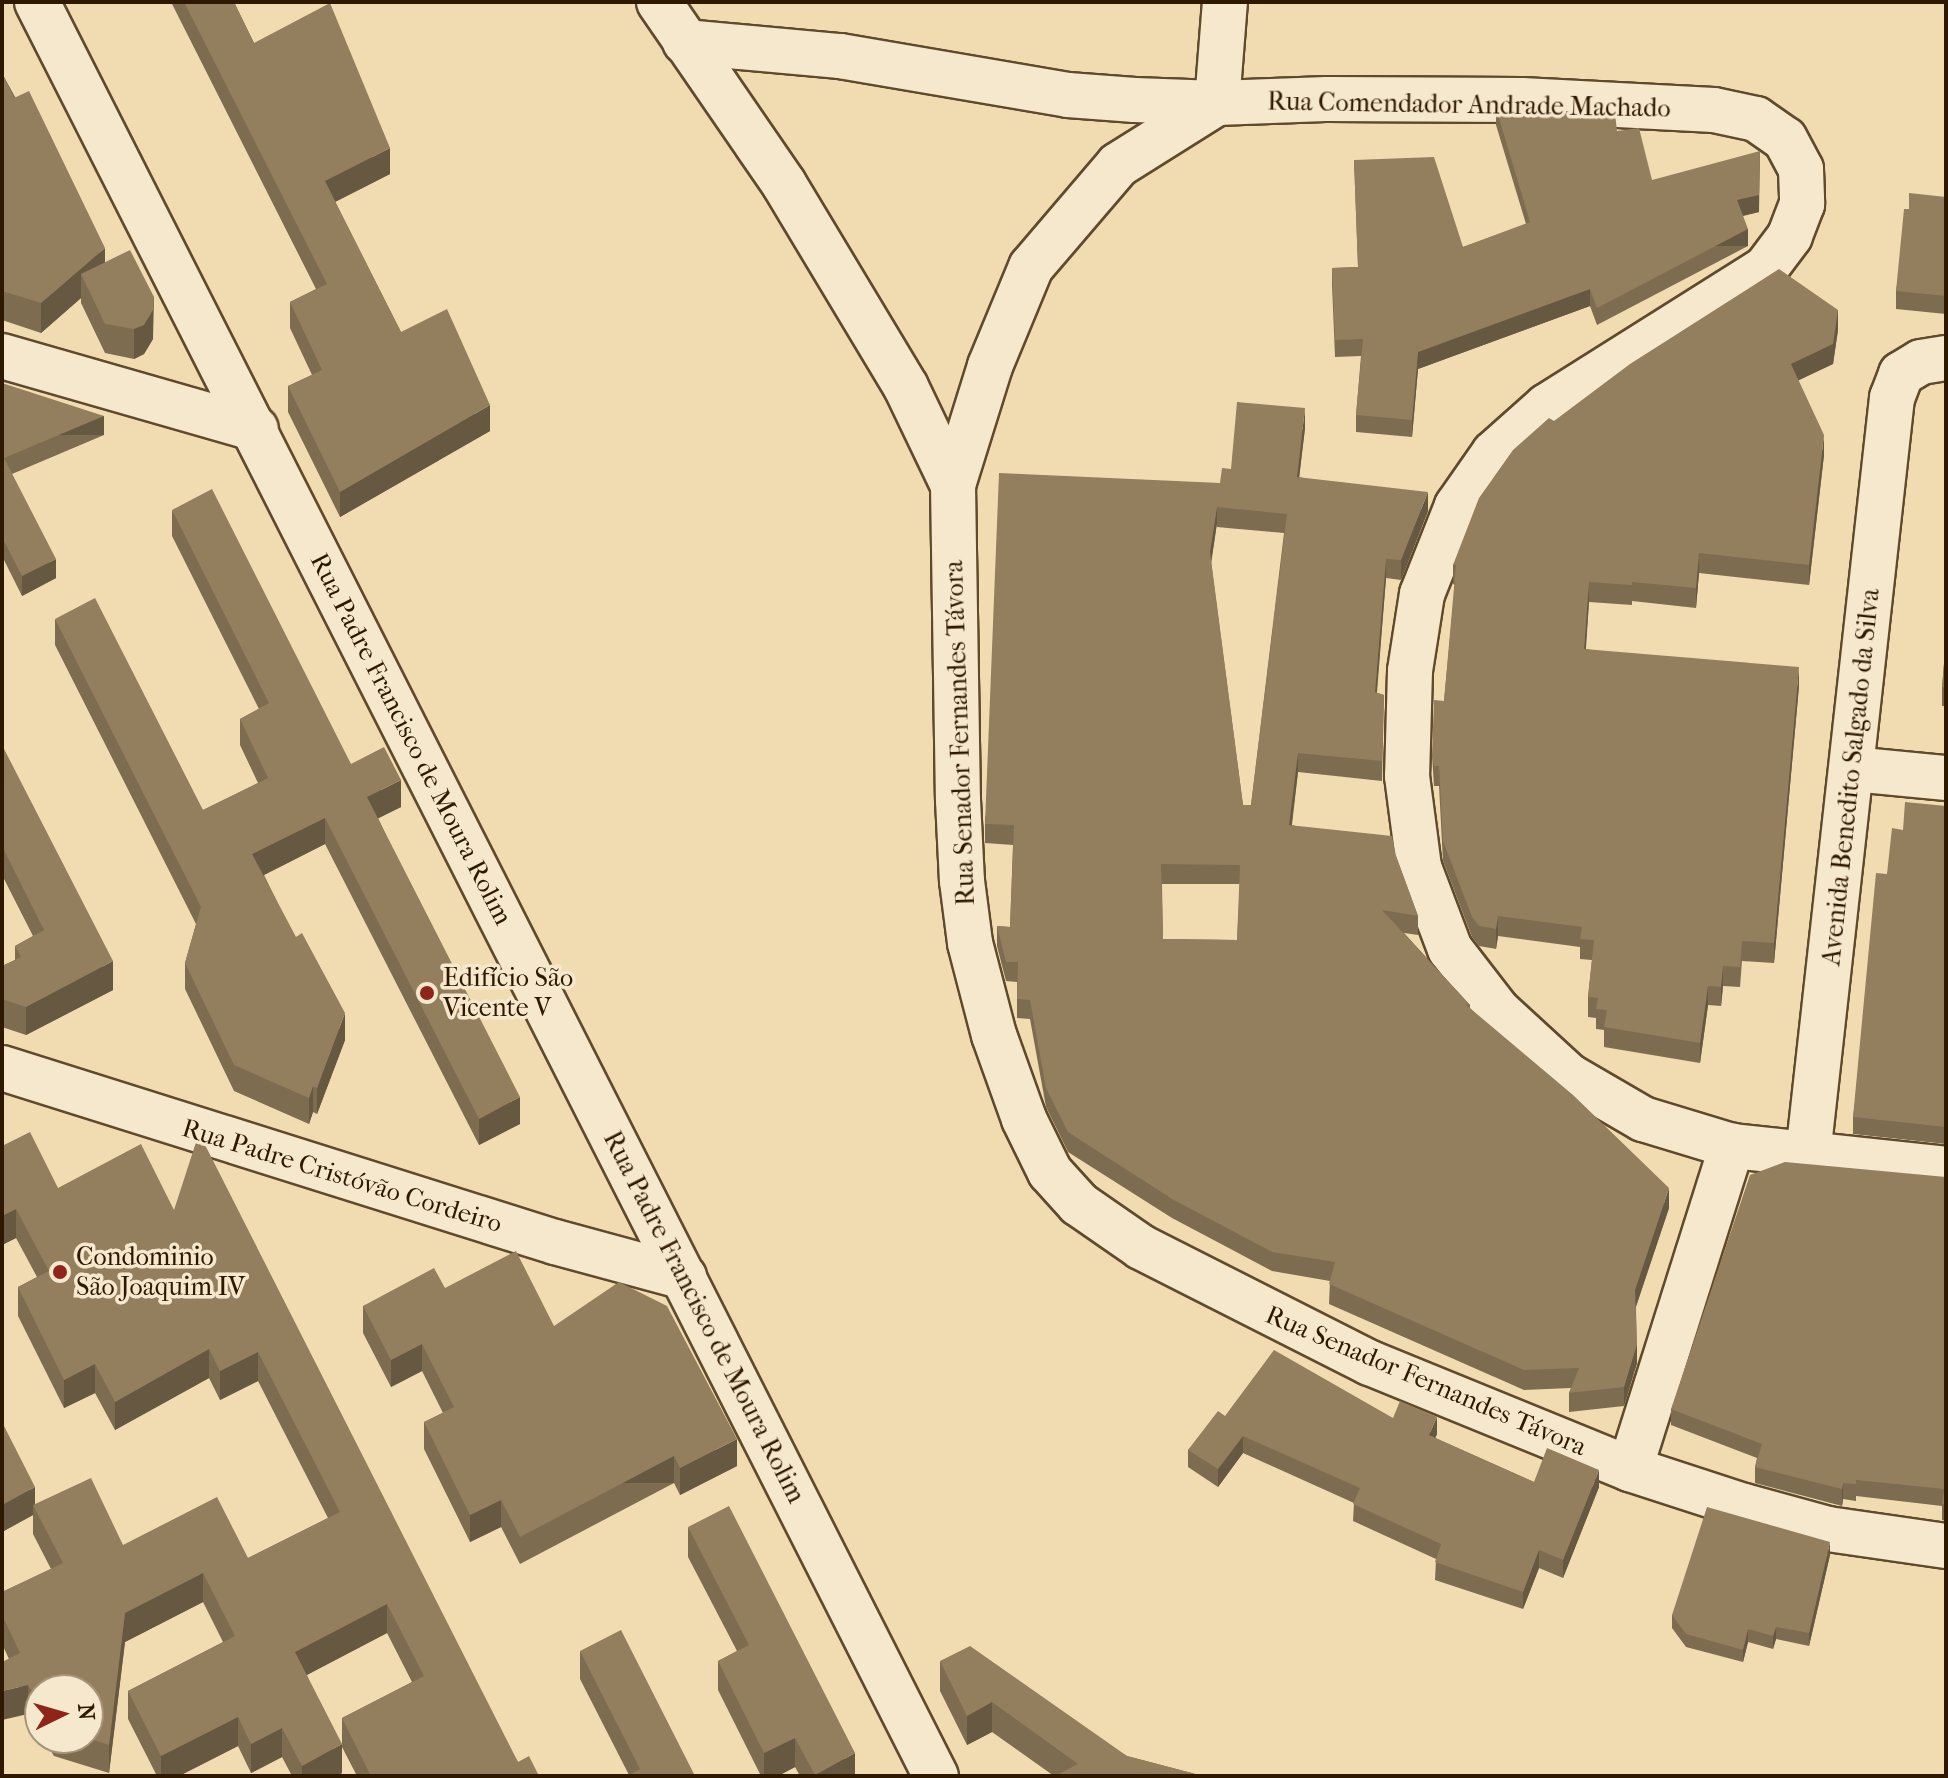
<!DOCTYPE html>
<meta charset="utf-8">
<style>
body{margin:0}
#map{position:relative;width:1948px;height:1778px;overflow:hidden;background:#f1dcb2;font-family:"IM FELL French Canon",serif}
div>[style]{position:absolute}
.roads{filter:drop-shadow(2px 0 #5f4a2c) drop-shadow(-2px 0 #5f4a2c) drop-shadow(0 2px #5f4a2c) drop-shadow(0 -2px #5f4a2c)}
.minor>*{height:44px;margin:-22px;padding:0 22px;transform-origin:22px;border-radius:22px;background:#f6e8cd}
.wall>*{inset:0;background:#7e6c50}
.shaded-wall>*{inset:0;background:#675841;transform-origin:0 0}
.building>*{inset:0;background:#937e5d}
.dots>*{width:22px;height:22px;translate:-50% -50%;box-sizing:border-box;border:4px solid #f6e8cd;border-radius:50%}
span{translate:-50% -50%;white-space:nowrap;text-align:center;line-height:1.15;-webkit-text-stroke:7px #f6e8cd;paint-order:stroke}
.street-label{font-size:26px;color:#2e1900}
.poi-label{font-size:26px;color:#2e1900}
.left{translate:0 -50%;text-align:left}
.frame{position:absolute;inset:0;border:4px solid #2e1900;pointer-events:none}
.north{position:absolute;left:24px;top:1674px;width:80px;height:80px;box-sizing:border-box;background:#f6e8cd;border:2px solid #a6957b;border-radius:50%;rotate:85deg;font-size:22px;font-weight:700;line-height:32px;text-align:center;color:#2e1900}
.north::after{content:'';display:block;margin:auto;width:28px;height:36px;background:#8f2418;clip-path:polygon(50% 0,100% 100%,50% 72%,0 100%)}
</style>
<div id="map">
<div class="roads">
<div class="minor">
<i style="left:37px;top:2px;width:1989px;rotate:63.13deg"></i>
<i style="left:659px;top:2px;width:221px;rotate:55.5deg"></i>
<i style="left:784px;top:184px;width:237px;rotate:59deg"></i>
<i style="left:906px;top:387px;width:109px;rotate:64.4deg"></i>
<i style="left:953px;top:485px;width:315px;rotate:89.1deg"></i>
<i style="left:958px;top:800px;width:81px;rotate:87.2deg"></i>
<i style="left:962px;top:881px;width:63px;rotate:82.6deg"></i>
<i style="left:970px;top:943px;width:95px;rotate:75.4deg"></i>
<i style="left:994px;top:1035px;width:89px;rotate:70.3deg"></i>
<i style="left:1024px;top:1119px;width:59px;rotate:63.9deg"></i>
<i style="left:1050px;top:1172px;width:43px;rotate:47.8deg"></i>
<i style="left:1079px;top:1204px;width:75px;rotate:34.7deg"></i>
<i style="left:1141px;top:1247px;width:257px;rotate:26.9deg"></i>
<i style="left:1370px;top:1363px;width:281px;rotate:22.2deg"></i>
<i style="left:1630px;top:1469px;width:120px;rotate:18deg"></i>
<i style="left:1744px;top:1506px;width:87px;rotate:15.3deg"></i>
<i style="left:1828px;top:1529px;width:119px;rotate:8.2deg"></i>
<i style="left:685px;top:42px;width:156px;rotate:5.2deg"></i>
<i style="left:840px;top:56px;width:231px;rotate:9.7deg"></i>
<i style="left:1068px;top:95px;width:67px;rotate:4.3deg"></i>
<i style="left:1135px;top:100px;width:82px;rotate:2.1deg"></i>
<i style="left:1217px;top:103px;width:111px;rotate:-2.1deg"></i>
<i style="left:1328px;top:99px;width:194px;rotate:0.3deg"></i>
<i style="left:1522px;top:100px;width:192px;rotate:3deg"></i>
<i style="left:1714px;top:110px;width:43px;rotate:12.1deg"></i>
<i style="left:1756px;top:119px;width:35px;rotate:35deg"></i>
<i style="left:1785px;top:139px;width:34px;rotate:62deg"></i>
<i style="left:1801px;top:169px;width:35px;rotate:88deg"></i>
<i style="left:1802px;top:204px;width:34px;rotate:111deg"></i>
<i style="left:1790px;top:236px;width:40px;rotate:127deg"></i>
<i style="left:1766px;top:268px;width:259px;rotate:147.8deg"></i>
<i style="left:1547px;top:406px;width:71px;rotate:138.4deg"></i>
<i style="left:1494px;top:453px;width:65px;rotate:124.9deg"></i>
<i style="left:1457px;top:506px;width:95px;rotate:111.7deg"></i>
<i style="left:1422px;top:594px;width:78px;rotate:98.9deg"></i>
<i style="left:1410px;top:671px;width:105px;rotate:91.6deg"></i>
<i style="left:1407px;top:776px;width:92px;rotate:82.5deg"></i>
<i style="left:1419px;top:867px;width:88px;rotate:69.3deg"></i>
<i style="left:1450px;top:949px;width:78px;rotate:52.3deg"></i>
<i style="left:1498px;top:1011px;width:96px;rotate:42.5deg"></i>
<i style="left:1569px;top:1076px;width:86px;rotate:30.2deg"></i>
<i style="left:1643px;top:1119px;width:93px;rotate:16.9deg"></i>
<i style="left:1732px;top:1146px;width:215px;rotate:6.1deg"></i>
<i style="left:2px;top:356px;width:264px;rotate:16deg"></i>
<i style="left:953px;top:485px;width:125px;rotate:-72.7deg"></i>
<i style="left:990px;top:366px;width:107px;rotate:-67.5deg"></i>
<i style="left:1031px;top:267px;width:134px;rotate:-49.5deg"></i>
<i style="left:1118px;top:165px;width:117px;rotate:-32.1deg"></i>
<i style="left:1217px;top:103px;width:101px;rotate:-85.5deg"></i>
<i style="left:1852px;top:769px;width:94px;rotate:5.5deg"></i>
<i style="left:2px;top:1068px;width:580px;rotate:17.47deg"></i>
<i style="left:555px;top:1242px;width:134px;rotate:15.2deg"></i>
<i style="left:1808px;top:1155px;width:762px;rotate:-83.67deg"></i>
<i style="left:1892px;top:398px;width:26px;rotate:-69deg"></i>
<i style="left:1901px;top:374px;width:23px;rotate:-31deg"></i>
<i style="left:1921px;top:362px;width:25px;rotate:-9deg"></i>
<i style="left:1630px;top:1469px;width:339px;rotate:-72.5deg"></i>
</div>
</div>
<div class="wall">
<i style="clip-path:polygon(171px 2px,234px 2px,254px 43px,390px 174px,335px 202px,401px 332px,490px 431px,340px 517px,288px 412px,288px 386px,312px 375px,290px 328px,290px 302px,316px 289px)"></i>
<i style="clip-path:polygon(2px 73px,105px 262px,153px 339px,144px 354px,134px 359px,105px 353px,81px 303px,81px 298px,41px 333px,2px 320px)"></i>
<i style="clip-path:polygon(1496px 108px,1617px 131px,1652px 180px,1759px 212px,1743px 216px,1748px 246px,1597px 325px,1590px 306px,1418px 369px,1412px 437px,1356px 432px,1356px 415px,1361px 356px,1335px 357px,1332px 285px,1332px 268px,1358px 267px,1354px 160px,1463px 247px,1526px 224px,1496px 125px)"></i>
<i style="clip-path:polygon(1946px 197px,1946px 314px,1896px 309px,1896px 291px,1909px 209px)"></i>
<i style="clip-path:polygon(1838px 330px,1833px 364px,1798px 380px,1824px 455px,1809px 585px,1699px 573px,1696px 608px,1632px 601px,1632px 605px,1589px 602px,1586px 649px,1799px 686px,1774px 963px,1742px 961px,1740px 987px,1723px 986px,1721px 1006px,1708px 1005px,1700px 1063px,1604px 1047px,1604px 1030px,1596px 1029px,1596px 1018px,1588px 1017px,1588px 997px,1592px 960px,1580px 959px,1580px 947px,1498px 936px,1496px 949px,1479px 946px,1472px 937px,1443px 861px,1439px 786px,1434px 786px,1432px 755px,1444px 701px,1455px 585px,1453px 584px,1453px 565px,1554px 421px)"></i>
<i style="clip-path:polygon(2px 383px,104px 435px,12px 474px,56px 578px,22px 596px,2px 556px)"></i>
<i style="clip-path:polygon(evenodd,1305px 428px,1299px 477px,1428px 511px,1401px 580px,1386px 578px,1377px 693px,1384px 695px,1382px 781px,1298px 772px,1292px 825px,1396px 856px,1418px 916px,1418px 935px,1404px 933px,1470px 1005px,1470px 1008px,1669px 1208px,1636px 1307px,1637px 1363px,1624px 1406px,1569px 1412px,1569px 1393px,1571px 1388px,1524px 1390px,1329px 1304px,1330px 1281px,1272px 1271px,1172px 1218px,1068px 1152px,1046px 1107px,1030px 1019px,1017px 1018px,1017px 982px,1006px 981px,997px 946px,997px 926px,1010px 927px,1013px 845px,985px 843px,985px 817px,1231px 469px,1305px 428px,1217px 523px,1217px 527px,1284px 533px,1251px 805px,1243px 805px,1211px 562px,1217px 523px,1305px 428px,1162px 884px,1240px 884px,1237px 940px,1163px 939px,1162px 884px)"></i>
<i style="clip-path:polygon(172px 510px,351px 764px,401px 807px,378px 818px,520px 1124px,479px 1145px,325px 844px,264px 875px,345px 1040px,317px 1114px,313px 1112px,309px 1124px,234px 1091px,185px 989px,185px 963px,196px 924px,55px 645px,55px 619px,203px 810px,258px 783px,240px 745px,240px 719px,259px 709px,172px 536px)"></i>
<i style="clip-path:polygon(1946px 640px,1946px 706px,1942px 706px,1942px 687px)"></i>
<i style="clip-path:polygon(2px 745px,113px 990px,26px 1035px,2px 1027px,2px 966px,15px 960px,15px 946px,33px 936px,2px 875px)"></i>
<i style="clip-path:polygon(1946px 806px,1946px 1144px,1853px 1134px,1853px 1117px,1887px 874px,1903px 830px)"></i>
<i style="clip-path:polygon(2px 1146px,58px 1188px,174px 1210px,518px 1762px,539px 1776px,357px 1776px,342px 1747px,342px 1718px,412px 1682px,387px 1633px,307px 1675px,342px 1773px,336px 1776px,292px 1776px,282px 1757px,251px 1773px,238px 1746px,179px 1776px,157px 1776px,128px 1719px,128px 1691px,223px 1642px,203px 1602px,125px 1642px,109px 1773px,54px 1756px,43px 1738px,88px 1738px,40px 1690px,40px 1733px,28px 1714px,9px 1659px,2px 1644px,2px 1592px,51px 1569px,33px 1534px,33px 1515px,2px 1532px,2px 1422px,35px 1504px,123px 1545px,248px 1558px,328px 1518px,258px 1381px,220px 1400px,209px 1378px,115px 1430px,95px 1393px,64px 1408px,18px 1316px,18px 1287px,37px 1277px,16px 1238px,2px 1245px)"></i>
<i style="clip-path:polygon(1946px 1177px,1946px 1521px,1942px 1520px,1942px 1506px,1856px 1496px,1856px 1501px,1843px 1499px,1842px 1506px,1755px 1483px,1755px 1467px,1757px 1458px,1671px 1425px,1671px 1409px)"></i>
<i style="clip-path:polygon(445px 1288px,554px 1326px,737px 1466px,680px 1495px,674px 1483px,520px 1564px,501px 1527px,470px 1542px,424px 1449px,424px 1422px,443px 1413px,422px 1371px,391px 1387px,363px 1333px,363px 1306px)"></i>
<i style="clip-path:polygon(1225px 1416px,1393px 1418px,1437px 1434px,1435px 1438px,1534px 1482px,1599px 1487px,1563px 1578px,1539px 1568px,1523px 1609px,1435px 1580px,1436px 1559px,1353px 1521px,1354px 1503px,1243px 1453px,1218px 1487px,1188px 1467px,1188px 1450px)"></i>
<i style="clip-path:polygon(688px 1527px,855px 1776px,800px 1776px,795px 1767px,778px 1776px,761px 1776px,718px 1690px,718px 1661px,737px 1651px,688px 1557px)"></i>
<i style="clip-path:polygon(1830px 1555px,1809px 1646px,1776px 1639px,1773px 1649px,1748px 1642px,1743px 1662px,1686px 1647px,1672px 1628px,1672px 1615px)"></i>
<i style="clip-path:polygon(580px 1651px,695px 1776px,629px 1775px,580px 1679px)"></i>
<i style="clip-path:polygon(940px 1661px,1127px 1756px,1203px 1776px,1054px 1776px,992px 1732px,967px 1745px,940px 1691px)"></i>
</div>
<div class="shaded-wall">
<i style="clip-path:polygon(390px 148px,390px 174px,325px 207px,325px 181px)"></i>
<i style="clip-path:polygon(1760px 151px,1759px 212px,1737px 217px,1737px 200px)"></i>
<i style="left:1748px;top:229px;width:17px;height:170px;rotate:90deg"></i>
<i style="clip-path:polygon(105px 248px,105px 278px,81px 274px,81px 298px,41px 333px,41px 303px)"></i>
<i style="clip-path:polygon(1590px 289px,1590px 306px,1418px 369px,1412px 437px,1412px 420px,1418px 352px)"></i>
<i style="clip-path:polygon(154px 297px,153px 339px,144px 354px,134px 359px,134px 329px)"></i>
<i style="clip-path:polygon(1838px 310px,1838px 330px,1833px 364px,1791px 384px,1791px 364px)"></i>
<i style="clip-path:polygon(490px 405px,490px 431px,340px 517px,340px 492px)"></i>
<i style="clip-path:polygon(1305px 408px,1305px 428px,1297px 496px,1297px 477px)"></i>
<i style="left:104px;top:416px;width:19px;height:108px;rotate:90deg"></i>
<i style="clip-path:polygon(1824px 435px,1824px 455px,1809px 585px,1809px 565px)"></i>
<i style="clip-path:polygon(1428px 492px,1428px 511px,1401px 580px,1401px 560px)"></i>
<i style="clip-path:polygon(1217px 507px,1217px 523px,1210px 571px,1210px 552px)"></i>
<i style="clip-path:polygon(1699px 553px,1699px 573px,1696px 608px,1696px 588px)"></i>
<i style="clip-path:polygon(56px 559px,56px 578px,22px 596px,22px 576px)"></i>
<i style="clip-path:polygon(1386px 559px,1386px 578px,1375px 711px,1375px 692px)"></i>
<i style="clip-path:polygon(1589px 582px,1589px 602px,1584px 669px,1584px 649px)"></i>
<i style="clip-path:polygon(1799px 667px,1799px 686px,1774px 963px,1774px 943px)"></i>
<i style="clip-path:polygon(1298px 753px,1298px 772px,1289px 844px,1289px 825px)"></i>
<i style="clip-path:polygon(401px 780px,401px 807px,367px 824px,367px 797px)"></i>
<i style="clip-path:polygon(325px 818px,325px 844px,252px 881px,252px 854px)"></i>
<i style="clip-path:polygon(1498px 916px,1498px 936px,1496px 949px,1496px 929px)"></i>
<i style="clip-path:polygon(113px 961px,113px 990px,26px 1035px,26px 1007px)"></i>
<i style="clip-path:polygon(1723px 966px,1723px 986px,1721px 1006px,1721px 987px)"></i>
<i style="clip-path:polygon(1708px 986px,1708px 1005px,1700px 1063px,1700px 1043px)"></i>
<i style="clip-path:polygon(345px 1013px,345px 1040px,317px 1114px,317px 1088px)"></i>
<i style="clip-path:polygon(313px 1086px,313px 1112px,309px 1124px,309px 1098px)"></i>
<i style="clip-path:polygon(520px 1097px,520px 1124px,479px 1145px,479px 1119px)"></i>
<i style="clip-path:polygon(1669px 1188px,1669px 1208px,1635px 1309px,1635px 1290px)"></i>
<i style="clip-path:polygon(16px 1209px,16px 1238px,2px 1245px,2px 1216px)"></i>
<i style="clip-path:polygon(422px 1344px,422px 1371px,391px 1387px,391px 1360px)"></i>
<i style="clip-path:polygon(1637px 1344px,1637px 1363px,1624px 1406px,1624px 1387px)"></i>
<i style="clip-path:polygon(209px 1349px,209px 1378px,115px 1430px,115px 1402px)"></i>
<i style="clip-path:polygon(258px 1352px,258px 1381px,220px 1400px,220px 1371px)"></i>
<i style="clip-path:polygon(95px 1364px,95px 1393px,64px 1408px,64px 1380px)"></i>
<i style="clip-path:polygon(1437px 1417px,1437px 1434px,1429px 1453px,1429px 1435px)"></i>
<i style="clip-path:polygon(1243px 1436px,1243px 1453px,1218px 1487px,1218px 1469px)"></i>
<i style="clip-path:polygon(737px 1439px,737px 1466px,680px 1495px,680px 1468px)"></i>
<i style="left:674px;top:1456px;width:27px;height:174px;rotate:90deg"></i>
<i style="clip-path:polygon(1599px 1470px,1599px 1487px,1563px 1578px,1563px 1560px)"></i>
<i style="clip-path:polygon(1843px 1483px,1843px 1499px,1842px 1506px,1842px 1489px)"></i>
<i style="clip-path:polygon(35px 1487px,35px 1509px,33px 1505px,33px 1515px,2px 1532px,2px 1505px)"></i>
<i style="clip-path:polygon(501px 1500px,501px 1527px,470px 1542px,470px 1515px)"></i>
<i style="clip-path:polygon(1830px 1542px,1830px 1555px,1809px 1646px,1809px 1633px)"></i>
<i style="clip-path:polygon(1539px 1550px,1539px 1568px,1523px 1609px,1523px 1592px)"></i>
<i style="clip-path:polygon(203px 1573px,203px 1602px,125px 1642px,109px 1773px,109px 1745px,125px 1613px)"></i>
<i style="clip-path:polygon(387px 1604px,387px 1633px,295px 1681px,295px 1652px)"></i>
<i style="clip-path:polygon(1776px 1627px,1776px 1639px,1773px 1649px,1773px 1636px)"></i>
<i style="clip-path:polygon(1748px 1629px,1748px 1642px,1743px 1662px,1743px 1650px)"></i>
<i style="clip-path:polygon(28px 1685px,28px 1714px,2px 1720px,2px 1691px)"></i>
<i style="clip-path:polygon(992px 1702px,992px 1732px,967px 1745px,967px 1716px)"></i>
<i style="clip-path:polygon(238px 1717px,238px 1746px,179px 1776px,161px 1776px,161px 1756px)"></i>
<i style="clip-path:polygon(282px 1728px,282px 1757px,251px 1773px,251px 1744px)"></i>
<i style="clip-path:polygon(795px 1738px,795px 1767px,778px 1776px,764px 1776px,764px 1753px)"></i>
<i style="clip-path:polygon(342px 1744px,342px 1773px,336px 1776px,302px 1776px,302px 1766px)"></i>
<i style="clip-path:polygon(855px 1753px,855px 1776px,815px 1776px,815px 1775px)"></i>
</div>
<div class="building">
<i style="clip-path:polygon(184px 2px,234px 2px,254px 43px,330px 3px,390px 148px,325px 181px,401px 332px,447px 309px,490px 405px,340px 492px,288px 386px,322px 370px,290px 302px,327px 284px)"></i>
<i style="clip-path:polygon(2px 73px,14px 98px,29px 91px,105px 248px,41px 303px,2px 291px)"></i>
<i style="clip-path:polygon(1496px 108px,1615px 113px,1617px 131px,1639px 128px,1652px 180px,1760px 151px,1759px 195px,1737px 200px,1748px 229px,1597px 308px,1590px 289px,1418px 352px,1412px 420px,1356px 415px,1363px 339px,1335px 340px,1332px 268px,1358px 267px,1354px 160px,1434px 157px,1463px 247px,1530px 222px)"></i>
<i style="clip-path:polygon(1909px 193px,1946px 197px,1946px 296px,1896px 291px,1904px 209px,1909px 209px)"></i>
<i style="clip-path:polygon(130px 250px,154px 297px,153px 310px,144px 325px,134px 329px,105px 324px,81px 274px)"></i>
<i style="clip-path:polygon(1779px 269px,1838px 310px,1833px 344px,1791px 364px,1824px 435px,1809px 565px,1699px 553px,1696px 588px,1632px 582px,1632px 585px,1589px 582px,1584px 649px,1799px 667px,1774px 943px,1742px 941px,1740px 967px,1723px 966px,1721px 987px,1708px 986px,1700px 1043px,1604px 1027px,1607px 1010px,1596px 1009px,1598px 998px,1588px 997px,1594px 940px,1580px 939px,1582px 927px,1498px 916px,1496px 929px,1479px 926px,1472px 917px,1443px 841px,1439px 766px,1434px 766px,1432px 755px,1434px 700px,1444px 701px,1456px 565px,1453px 565px,1479px 498px,1513px 450px,1549px 418px,1554px 421px,1630px 364px)"></i>
<i style="clip-path:polygon(2px 383px,104px 416px,4px 458px,56px 559px,22px 576px,2px 537px)"></i>
<i style="clip-path:polygon(evenodd,1237px 402px,1305px 408px,1297px 477px,1428px 492px,1401px 560px,1386px 559px,1375px 692px,1384px 695px,1382px 761px,1298px 753px,1289px 825px,1392px 836px,1396px 856px,1418px 916px,1382px 910px,1470px 1005px,1465px 1004px,1573px 1095px,1669px 1188px,1635px 1290px,1637px 1344px,1624px 1387px,1569px 1393px,1579px 1368px,1524px 1370px,1329px 1284px,1335px 1262px,1272px 1252px,1172px 1199px,1068px 1132px,1046px 1088px,1030px 1000px,1017px 999px,1018px 962px,1006px 962px,997px 926px,1010px 927px,1014px 825px,985px 824px,999px 473px,1220px 483px,1222px 468px,1231px 469px,1237px 402px,1219px 494px,1217px 507px,1287px 514px,1251px 805px,1243px 805px,1210px 552px,1219px 494px,1237px 402px,1161px 864px,1240px 865px,1237px 940px,1163px 939px,1161px 864px)"></i>
<i style="clip-path:polygon(212px 489px,351px 764px,384px 747px,401px 780px,367px 797px,520px 1097px,479px 1119px,325px 818px,252px 854px,296px 937px,302px 933px,345px 1013px,317px 1088px,313px 1086px,309px 1098px,234px 1065px,185px 963px,201px 907px,55px 619px,95px 598px,203px 810px,268px 778px,240px 719px,269px 703px,172px 510px)"></i>
<i style="clip-path:polygon(1946px 640px,1946px 688px,1942px 687px)"></i>
<i style="clip-path:polygon(2px 745px,113px 961px,26px 1007px,2px 999px,2px 966px,21px 957px,15px 946px,44px 930px,2px 846px)"></i>
<i style="clip-path:polygon(1905px 802px,1946px 806px,1946px 1127px,1853px 1117px,1876px 873px,1887px 874px,1892px 828px,1903px 830px)"></i>
<i style="clip-path:polygon(30px 1132px,58px 1188px,141px 1144px,174px 1210px,199px 1133px,518px 1762px,529px 1756px,539px 1776px,371px 1776px,342px 1718px,424px 1676px,387px 1604px,295px 1652px,342px 1744px,302px 1766px,282px 1728px,251px 1744px,238px 1717px,161px 1756px,128px 1691px,235px 1636px,203px 1573px,125px 1613px,109px 1745px,88px 1738px,88px 1690px,40px 1690px,40px 1704px,28px 1685px,2px 1691px,2px 1662px,20px 1653px,2px 1615px,2px 1592px,63px 1563px,33px 1505px,91px 1478px,123px 1545px,217px 1497px,248px 1558px,340px 1512px,258px 1352px,220px 1371px,209px 1349px,115px 1402px,95px 1364px,64px 1380px,18px 1287px,49px 1271px,16px 1209px,2px 1216px,2px 1146px)"></i>
<i style="clip-path:polygon(1785px 1162px,1946px 1177px,1946px 1505px,1942px 1504px,1944px 1489px,1856px 1480px,1856px 1484px,1843px 1483px,1842px 1489px,1755px 1467px,1762px 1444px,1671px 1409px,1750px 1175px)"></i>
<i style="clip-path:polygon(516px 1251px,554px 1326px,619px 1282px,667px 1306px,737px 1439px,680px 1468px,674px 1456px,520px 1537px,501px 1500px,470px 1515px,424px 1422px,454px 1407px,422px 1344px,391px 1360px,363px 1306px,434px 1268px,445px 1288px)"></i>
<i style="clip-path:polygon(1274px 1350px,1393px 1418px,1400px 1401px,1437px 1417px,1429px 1435px,1534px 1482px,1547px 1448px,1599px 1470px,1563px 1560px,1539px 1550px,1523px 1592px,1435px 1562px,1441px 1544px,1353px 1504px,1360px 1488px,1243px 1436px,1218px 1469px,1188px 1450px,1218px 1411px,1225px 1416px)"></i>
<i style="clip-path:polygon(2px 1422px,35px 1487px,2px 1505px)"></i>
<i style="clip-path:polygon(729px 1506px,855px 1753px,815px 1775px,795px 1738px,764px 1753px,718px 1661px,749px 1645px,688px 1527px)"></i>
<i style="clip-path:polygon(1707px 1507px,1830px 1542px,1809px 1633px,1776px 1627px,1773px 1636px,1748px 1629px,1743px 1650px,1686px 1634px,1672px 1615px)"></i>
<i style="clip-path:polygon(621px 1630px,695px 1776px,627px 1776px,640px 1769px,580px 1651px)"></i>
<i style="clip-path:polygon(970px 1646px,1127px 1756px,1203px 1776px,1055px 1776px,1078px 1764px,992px 1702px,967px 1716px,940px 1661px)"></i>
</div>
<div class="dots">
<i style="left:427px;top:993px;background:#8f2418"></i>
<i style="left:60px;top:1272px;background:#8f2418"></i>
</div>
<div class="street-label">
<span style="left:1469px;top:105px;rotate:1deg">Rua Comendador Andrade Machado</span>
<span style="left:960px;top:733px;rotate:-92deg">Rua Senador Fernandes Távora</span>
<span style="left:411px;top:739px;rotate:63deg">Rua Padre Francisco de Moura Rolim</span>
<span style="left:1851px;top:777px;rotate:-84deg">Avenida Benedito Salgado da Silva</span>
<span style="left:342px;top:1176px;rotate:17deg">Rua Padre Cristóvão Cordeiro</span>
<span style="left:704px;top:1317px;rotate:63deg">Rua Padre Francisco de Moura Rolim</span>
<span style="left:1426px;top:1381px;rotate:23deg">Rua Senador Fernandes Távora</span>
</div>
<div class="poi-label">
<span class="left" style="left:443px;top:993px">Edifício São<br>Vicente V</span>
<span class="left" style="left:76px;top:1272px">Condominio<br>São Joaquim IV</span>
</div>
<div class="frame"></div>
<div class="north">N</div>
</div>
